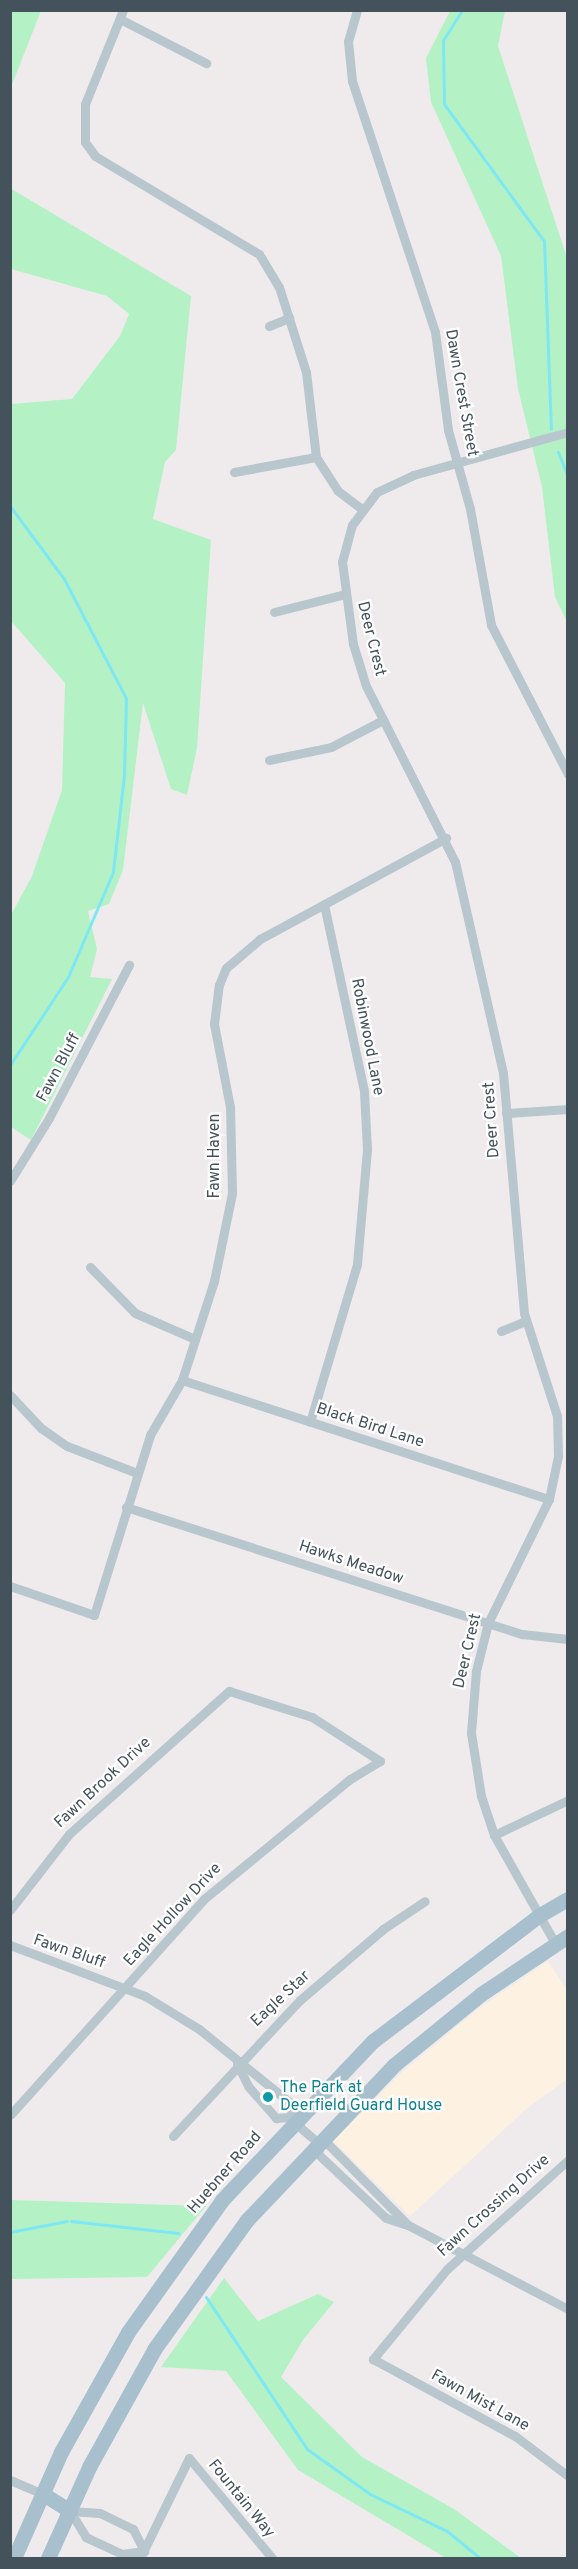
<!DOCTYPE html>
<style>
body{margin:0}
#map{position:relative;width:578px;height:2569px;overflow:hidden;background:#efebec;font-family:Overpass,sans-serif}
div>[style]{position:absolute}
.commercial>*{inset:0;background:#fdf2e1}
.green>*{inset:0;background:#b4f2c5}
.stream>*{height:3px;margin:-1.5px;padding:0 1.5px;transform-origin:1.5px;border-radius:1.5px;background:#7de8f4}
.minor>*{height:9px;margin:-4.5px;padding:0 4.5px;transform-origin:4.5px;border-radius:4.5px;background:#b8c6cd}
.primary>*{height:15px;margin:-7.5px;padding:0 7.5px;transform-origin:7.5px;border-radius:7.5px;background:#a8c0ce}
.dots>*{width:16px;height:16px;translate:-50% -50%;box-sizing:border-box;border:3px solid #fff;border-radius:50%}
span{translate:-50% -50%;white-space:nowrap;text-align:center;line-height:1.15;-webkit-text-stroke:4.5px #fff;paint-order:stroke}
.street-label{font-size:16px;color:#43525b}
.culture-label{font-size:16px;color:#0d838f}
.left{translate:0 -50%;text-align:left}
.frame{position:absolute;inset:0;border:12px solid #43525b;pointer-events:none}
</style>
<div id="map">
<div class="commercial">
<i style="clip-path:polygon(548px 1961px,567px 1990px,567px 2079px,525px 2110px,410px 2216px,333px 2141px,402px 2072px,478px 2009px)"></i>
</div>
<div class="green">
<i style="clip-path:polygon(11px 10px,41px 11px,11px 87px,10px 11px)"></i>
<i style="clip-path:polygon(450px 11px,505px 11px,498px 46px,567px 258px,567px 622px,555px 597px,542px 487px,518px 389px,501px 256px,431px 102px,426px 58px)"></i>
<i style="clip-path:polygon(10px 188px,191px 296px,176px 450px,165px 462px,153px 519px,211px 540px,197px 748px,187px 795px,171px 789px,143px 703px,123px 870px,109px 904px,88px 911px,97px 949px,90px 977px,112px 979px,31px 1140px,11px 1127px,11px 915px,32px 876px,62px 790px,65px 683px,11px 621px,11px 404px,72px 399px,120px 336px,129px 314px,107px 296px,11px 269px)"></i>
<i style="clip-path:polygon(11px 2200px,206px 2206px,147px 2277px,11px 2279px)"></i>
<i style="clip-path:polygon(224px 2278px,258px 2321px,318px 2294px,334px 2302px,303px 2340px,281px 2377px,362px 2457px,454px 2509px,521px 2558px,446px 2558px,298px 2470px,226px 2371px,161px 2367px)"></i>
</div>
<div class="stream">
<i style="left:462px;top:10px;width:36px;rotate:122deg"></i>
<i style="left:443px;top:40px;width:64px;rotate:89.1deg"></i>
<i style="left:444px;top:104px;width:170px;rotate:53.9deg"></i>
<i style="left:544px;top:241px;width:188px;rotate:87.9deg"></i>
<i style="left:558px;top:452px;width:27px;rotate:68deg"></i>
<i style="left:10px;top:506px;width:91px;rotate:53.5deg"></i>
<i style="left:64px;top:579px;width:134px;rotate:62.5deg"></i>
<i style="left:126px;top:698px;width:77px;rotate:91.5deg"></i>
<i style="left:124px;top:775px;width:98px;rotate:96.5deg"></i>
<i style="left:113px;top:872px;width:114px;rotate:113.2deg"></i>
<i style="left:68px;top:977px;width:105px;rotate:123.4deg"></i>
<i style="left:71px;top:2221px;width:108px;rotate:6.4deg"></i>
<i style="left:10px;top:2232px;width:58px;rotate:-10.9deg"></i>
<i style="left:206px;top:2297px;width:182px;rotate:56.4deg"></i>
<i style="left:307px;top:2449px;width:77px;rotate:35.5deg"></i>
<i style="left:370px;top:2494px;width:85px;rotate:25.7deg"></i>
<i style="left:447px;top:2531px;width:43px;rotate:39.3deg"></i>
</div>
<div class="minor">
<i style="left:123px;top:10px;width:101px;rotate:112deg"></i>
<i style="left:85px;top:104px;width:38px;rotate:90deg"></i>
<i style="left:85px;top:142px;width:17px;rotate:54deg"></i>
<i style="left:95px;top:156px;width:191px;rotate:30.9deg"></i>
<i style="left:259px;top:254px;width:39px;rotate:59deg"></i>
<i style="left:279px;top:287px;width:89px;rotate:72.4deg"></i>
<i style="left:306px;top:372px;width:86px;rotate:83.3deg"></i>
<i style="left:316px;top:457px;width:40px;rotate:57.1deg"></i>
<i style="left:338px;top:491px;width:30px;rotate:37deg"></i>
<i style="left:357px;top:10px;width:32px;rotate:106deg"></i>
<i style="left:348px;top:41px;width:40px;rotate:84.3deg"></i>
<i style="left:352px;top:81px;width:264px;rotate:71.7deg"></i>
<i style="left:435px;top:332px;width:99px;rotate:82.4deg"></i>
<i style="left:448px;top:430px;width:82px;rotate:74.4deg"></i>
<i style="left:470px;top:509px;width:118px;rotate:79.7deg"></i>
<i style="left:491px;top:625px;width:168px;rotate:62.7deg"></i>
<i style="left:120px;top:19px;width:97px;rotate:27.1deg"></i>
<i style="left:269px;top:326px;width:22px;rotate:-22deg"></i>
<i style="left:234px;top:472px;width:83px;rotate:-10.4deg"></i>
<i style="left:274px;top:612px;width:73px;rotate:-14.2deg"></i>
<i style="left:269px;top:760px;width:63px;rotate:-11.8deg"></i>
<i style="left:331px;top:747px;width:59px;rotate:-27.4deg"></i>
<i style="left:506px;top:1113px;width:62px;rotate:-3.7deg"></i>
<i style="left:10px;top:1181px;width:74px;rotate:-58.2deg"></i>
<i style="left:49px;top:1118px;width:173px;rotate:-62.4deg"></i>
<i style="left:90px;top:1267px;width:64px;rotate:45.6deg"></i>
<i style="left:135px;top:1313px;width:65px;rotate:23.4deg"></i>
<i style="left:501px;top:1331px;width:27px;rotate:-22deg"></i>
<i style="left:182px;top:1380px;width:386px;rotate:18deg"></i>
<i style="left:10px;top:1395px;width:45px;rotate:46.8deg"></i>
<i style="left:41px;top:1428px;width:32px;rotate:35deg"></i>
<i style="left:67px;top:1446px;width:75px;rotate:21.1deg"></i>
<i style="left:310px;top:1422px;width:165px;rotate:-73.4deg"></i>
<i style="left:357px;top:1264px;width:115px;rotate:-85deg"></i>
<i style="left:367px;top:1149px;width:58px;rotate:-93deg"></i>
<i style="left:364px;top:1091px;width:191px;rotate:-102.1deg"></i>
<i style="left:126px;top:1507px;width:416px;rotate:17.8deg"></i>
<i style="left:522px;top:1634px;width:46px;rotate:6.2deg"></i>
<i style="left:10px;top:1586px;width:89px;rotate:19deg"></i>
<i style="left:94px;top:1615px;width:189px;rotate:-72.7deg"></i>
<i style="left:150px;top:1435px;width:64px;rotate:-59.8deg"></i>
<i style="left:182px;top:1380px;width:104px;rotate:-72.1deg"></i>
<i style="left:214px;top:1281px;width:90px;rotate:-78.4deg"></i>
<i style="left:232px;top:1193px;width:86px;rotate:-91.3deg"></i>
<i style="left:230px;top:1107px;width:85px;rotate:-100.9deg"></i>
<i style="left:214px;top:1024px;width:39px;rotate:-83deg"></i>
<i style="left:219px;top:985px;width:18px;rotate:-68deg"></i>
<i style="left:226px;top:968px;width:45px;rotate:-40.5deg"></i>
<i style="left:260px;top:939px;width:212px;rotate:-28.5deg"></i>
<i style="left:494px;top:1835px;width:82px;rotate:-25.3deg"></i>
<i style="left:10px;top:1910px;width:96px;rotate:-52.2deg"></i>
<i style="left:69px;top:1834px;width:215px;rotate:-41.8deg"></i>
<i style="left:229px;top:1691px;width:87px;rotate:17.4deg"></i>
<i style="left:312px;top:1717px;width:81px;rotate:32.9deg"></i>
<i style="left:380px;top:1761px;width:35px;rotate:149deg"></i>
<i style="left:350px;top:1779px;width:189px;rotate:140.6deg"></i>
<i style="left:204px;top:1899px;width:290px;rotate:131.9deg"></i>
<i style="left:555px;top:1943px;width:124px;rotate:-119.5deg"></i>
<i style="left:494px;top:1835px;width:41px;rotate:-108.4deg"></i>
<i style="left:481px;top:1796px;width:64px;rotate:-99deg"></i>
<i style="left:471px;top:1733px;width:62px;rotate:-85.4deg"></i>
<i style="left:476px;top:1671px;width:49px;rotate:-76deg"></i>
<i style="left:488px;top:1623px;width:138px;rotate:-63.8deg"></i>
<i style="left:549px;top:1499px;width:44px;rotate:-78.2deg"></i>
<i style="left:558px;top:1456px;width:40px;rotate:-91.4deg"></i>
<i style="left:557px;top:1416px;width:108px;rotate:-107.8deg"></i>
<i style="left:524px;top:1313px;width:241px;rotate:-95deg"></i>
<i style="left:503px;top:1073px;width:216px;rotate:-102.8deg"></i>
<i style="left:455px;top:862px;width:197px;rotate:-116.8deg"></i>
<i style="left:366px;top:686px;width:44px;rotate:-107.2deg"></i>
<i style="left:353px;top:644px;width:83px;rotate:-97.6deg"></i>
<i style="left:342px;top:562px;width:38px;rotate:-75deg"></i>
<i style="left:352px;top:525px;width:41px;rotate:-52.9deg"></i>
<i style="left:377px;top:492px;width:40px;rotate:-25deg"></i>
<i style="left:413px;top:475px;width:161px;rotate:-15.5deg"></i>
<i style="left:10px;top:1945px;width:144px;rotate:20.7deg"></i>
<i style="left:145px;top:1996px;width:63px;rotate:31.4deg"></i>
<i style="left:199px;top:2029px;width:116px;rotate:39deg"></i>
<i style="left:289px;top:2102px;width:21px;rotate:76deg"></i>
<i style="left:294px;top:2122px;width:30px;rotate:41deg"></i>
<i style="left:317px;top:2142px;width:11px;rotate:10deg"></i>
<i style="left:328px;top:2144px;width:114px;rotate:45.4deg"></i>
<i style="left:237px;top:2064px;width:25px;rotate:63deg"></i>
<i style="left:248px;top:2086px;width:43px;rotate:48.8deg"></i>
<i style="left:276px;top:2118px;width:13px;rotate:-4deg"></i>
<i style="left:173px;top:2136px;width:186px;rotate:-47deg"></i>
<i style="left:300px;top:2000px;width:109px;rotate:-40.5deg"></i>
<i style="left:383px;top:1929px;width:50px;rotate:-33.7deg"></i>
<i style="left:320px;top:2144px;width:10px;rotate:101deg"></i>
<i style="left:318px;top:2154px;width:93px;rotate:43.3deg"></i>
<i style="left:386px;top:2218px;width:23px;rotate:18deg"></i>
<i style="left:408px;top:2225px;width:181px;rotate:27.7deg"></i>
<i style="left:568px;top:2160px;width:163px;rotate:138deg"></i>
<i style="left:447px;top:2269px;width:117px;rotate:129.4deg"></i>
<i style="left:373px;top:2359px;width:162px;rotate:28.5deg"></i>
<i style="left:515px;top:2436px;width:66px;rotate:37deg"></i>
<i style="left:10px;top:2480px;width:36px;rotate:23deg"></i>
<i style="left:70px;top:2511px;width:30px;rotate:4deg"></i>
<i style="left:100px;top:2513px;width:37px;rotate:26deg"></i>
<i style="left:133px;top:2529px;width:25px;rotate:63deg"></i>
<i style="left:144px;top:2551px;width:22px;rotate:172deg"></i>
<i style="left:122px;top:2554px;width:40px;rotate:-155deg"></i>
<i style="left:86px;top:2537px;width:31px;rotate:-122deg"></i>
<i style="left:140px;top:2558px;width:111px;rotate:-63.9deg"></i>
<i style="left:189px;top:2458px;width:130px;rotate:50.3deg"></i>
</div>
<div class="primary">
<i style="left:43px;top:2494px;width:32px;rotate:32deg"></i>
<i style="left:14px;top:2558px;width:116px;rotate:-66.1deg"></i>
<i style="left:61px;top:2452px;width:137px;rotate:-60.8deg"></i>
<i style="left:128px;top:2332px;width:162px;rotate:-54.5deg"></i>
<i style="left:222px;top:2200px;width:219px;rotate:-46.5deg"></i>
<i style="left:373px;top:2041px;width:207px;rotate:-37.1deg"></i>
<i style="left:538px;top:1916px;width:34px;rotate:-30deg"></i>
<i style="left:48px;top:2558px;width:100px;rotate:-65.7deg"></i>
<i style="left:89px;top:2467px;width:136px;rotate:-61deg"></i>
<i style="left:155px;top:2348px;width:158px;rotate:-54.3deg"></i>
<i style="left:247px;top:2220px;width:214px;rotate:-46.5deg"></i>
<i style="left:394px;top:2065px;width:112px;rotate:-39.2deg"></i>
<i style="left:481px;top:1994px;width:105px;rotate:-33.7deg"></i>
</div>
<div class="dots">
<i style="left:268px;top:2097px;background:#0f9aa8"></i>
</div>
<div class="street-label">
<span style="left:461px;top:393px;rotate:80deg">Dawn Crest Street</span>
<span style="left:371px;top:639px;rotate:76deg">Deer Crest</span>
<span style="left:367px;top:1037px;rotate:79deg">Robinwood Lane</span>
<span style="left:59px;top:1068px;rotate:-62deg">Fawn Bluff</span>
<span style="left:492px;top:1120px;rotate:-94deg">Deer Crest</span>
<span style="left:215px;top:1156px;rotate:-90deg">Fawn Haven</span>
<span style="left:370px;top:1426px;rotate:18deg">Black Bird Lane</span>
<span style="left:351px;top:1563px;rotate:18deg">Hawks Meadow</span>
<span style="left:468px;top:1651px;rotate:-77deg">Deer Crest</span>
<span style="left:103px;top:1783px;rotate:-43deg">Fawn Brook Drive</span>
<span style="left:173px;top:1915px;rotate:-47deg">Eagle Hollow Drive</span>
<span style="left:69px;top:1952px;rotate:19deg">Fawn Bluff</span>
<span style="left:281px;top:1999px;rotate:-43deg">Eagle Star</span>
<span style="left:225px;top:2173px;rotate:-49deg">Huebner Road</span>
<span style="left:494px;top:2206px;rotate:-42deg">Fawn Crossing Drive</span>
<span style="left:480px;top:2401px;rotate:29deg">Fawn Mist Lane</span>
<span style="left:241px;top:2499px;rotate:51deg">Fountain Way</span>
</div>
<div class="culture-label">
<span class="left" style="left:280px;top:2097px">The Park at<br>Deerfield Guard House</span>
</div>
<div class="frame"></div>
</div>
